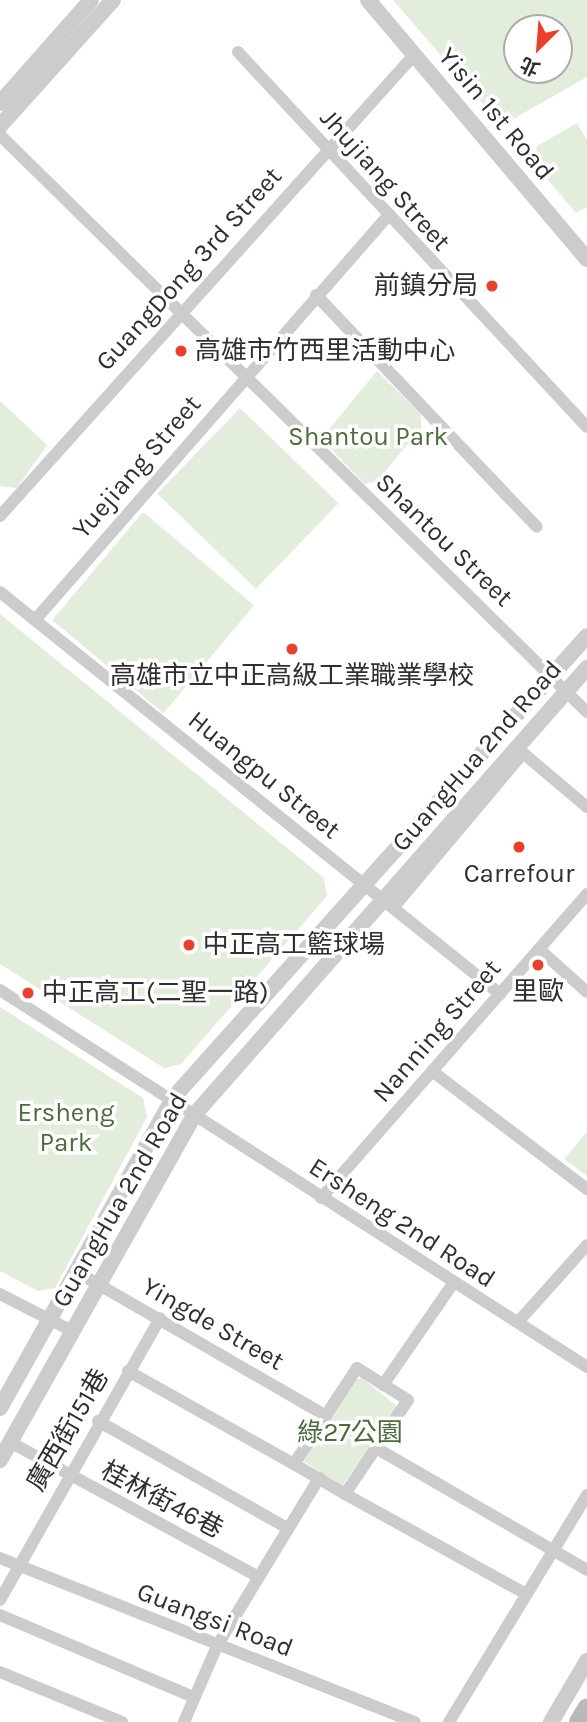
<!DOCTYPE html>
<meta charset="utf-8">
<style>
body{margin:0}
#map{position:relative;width:587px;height:1722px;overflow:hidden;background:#fff;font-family:Karla,"Noto Sans TC",sans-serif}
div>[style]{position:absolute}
.green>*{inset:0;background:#e2eddc;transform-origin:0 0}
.minor>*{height:12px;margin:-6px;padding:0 6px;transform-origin:6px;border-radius:6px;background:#ccc}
.tertiary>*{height:16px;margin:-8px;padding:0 8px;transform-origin:8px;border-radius:8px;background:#ccc}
.secondary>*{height:18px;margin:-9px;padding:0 9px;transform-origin:9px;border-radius:9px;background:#b9b9b9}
.dots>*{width:19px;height:19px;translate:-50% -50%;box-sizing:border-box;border:4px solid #fff;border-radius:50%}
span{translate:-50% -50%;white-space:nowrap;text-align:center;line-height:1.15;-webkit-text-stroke:7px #fff;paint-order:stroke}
.street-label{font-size:26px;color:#2f2f2f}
.poi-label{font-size:26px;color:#2f2f2f}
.right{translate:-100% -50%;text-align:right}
.left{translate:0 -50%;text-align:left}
.park-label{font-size:26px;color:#496e39}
.north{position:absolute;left:503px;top:14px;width:70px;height:70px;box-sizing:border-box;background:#fff;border:2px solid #acacac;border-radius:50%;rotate:205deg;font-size:19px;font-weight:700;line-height:28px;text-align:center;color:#2f2f2f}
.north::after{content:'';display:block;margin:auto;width:24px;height:32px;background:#f03d27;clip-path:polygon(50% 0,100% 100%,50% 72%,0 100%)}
</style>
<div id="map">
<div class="green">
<i style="clip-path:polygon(evenodd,393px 0,587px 0,587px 77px,508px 122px,496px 119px,393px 0,517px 28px,559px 28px,559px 70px,517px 70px,517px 28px)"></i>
<i style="clip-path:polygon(577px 123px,587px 140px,587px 207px,576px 213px,533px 162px,537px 146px)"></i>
<i style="clip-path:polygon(377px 371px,421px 414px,421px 428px,377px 481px,365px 484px,321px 439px)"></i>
<i style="clip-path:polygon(0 401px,47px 445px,17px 488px,0 486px)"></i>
<i style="left:240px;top:408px;width:137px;height:119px;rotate:44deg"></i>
<i style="left:143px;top:512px;width:145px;height:141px;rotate:40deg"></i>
<i style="clip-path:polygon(0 614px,324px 878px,327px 896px,181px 1064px,164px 1068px,0 964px)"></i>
<i style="clip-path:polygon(0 1007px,143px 1098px,147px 1117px,55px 1288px,38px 1291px,0 1271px)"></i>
<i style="clip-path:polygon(587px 1132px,587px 1176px,564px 1159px)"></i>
<i style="clip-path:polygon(362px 1378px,398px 1407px,342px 1486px,302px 1460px,354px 1380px)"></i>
</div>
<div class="minor">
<i style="left:238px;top:52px;width:512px;rotate:47.06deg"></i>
<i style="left:0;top:135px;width:823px;rotate:44.51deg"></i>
<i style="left:316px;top:295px;width:320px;rotate:46.4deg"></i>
<i style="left:0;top:516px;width:620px;rotate:-48.07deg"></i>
<i style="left:0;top:592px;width:642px;rotate:38.8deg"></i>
<i style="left:35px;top:620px;width:534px;rotate:-48.87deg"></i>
<i style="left:393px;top:908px;width:202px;rotate:-50deg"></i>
<i style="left:523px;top:753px;width:84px;rotate:40.2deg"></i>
<i style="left:539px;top:949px;width:64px;rotate:41.9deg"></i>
<i style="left:0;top:990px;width:698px;rotate:32.71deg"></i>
<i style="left:432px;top:1071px;width:195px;rotate:37.3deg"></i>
<i style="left:321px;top:1198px;width:404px;rotate:-48.8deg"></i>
<i style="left:77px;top:1272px;width:288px;rotate:30deg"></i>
<i style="left:0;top:1294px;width:81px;rotate:27.2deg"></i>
<i style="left:518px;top:1322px;width:103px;rotate:-48.1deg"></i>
<i style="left:128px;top:1371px;width:190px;rotate:29.3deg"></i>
<i style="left:383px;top:1385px;width:121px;rotate:-55.4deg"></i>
<i style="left:98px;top:1421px;width:217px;rotate:29.5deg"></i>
<i style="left:10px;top:1442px;width:281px;rotate:28.5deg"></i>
<i style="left:376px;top:1448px;width:244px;rotate:30deg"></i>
<i style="left:345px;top:1494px;width:113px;rotate:-56.2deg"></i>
<i style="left:408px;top:1400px;width:60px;rotate:-147.9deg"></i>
<i style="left:357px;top:1368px;width:115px;rotate:123.3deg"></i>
<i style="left:294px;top:1464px;width:59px;rotate:30.5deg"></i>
<i style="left:345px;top:1494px;width:205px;rotate:28.9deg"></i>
<i style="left:0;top:1558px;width:446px;rotate:21.6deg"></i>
<i style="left:0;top:1600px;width:324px;rotate:-60.4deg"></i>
<i style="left:0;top:1615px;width:210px;rotate:23deg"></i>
<i style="left:0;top:1672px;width:132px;rotate:22.3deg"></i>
<i style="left:184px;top:1722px;width:83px;rotate:-66.5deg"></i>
<i style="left:217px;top:1646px;width:197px;rotate:-58.7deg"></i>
<i style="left:449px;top:1722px;width:266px;rotate:-58.7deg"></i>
</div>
<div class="tertiary">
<i style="left:368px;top:0;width:339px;rotate:49.8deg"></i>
<i style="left:0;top:103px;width:137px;rotate:-48.5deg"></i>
<i style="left:0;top:126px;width:169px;rotate:-48.1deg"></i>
<i style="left:0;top:1408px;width:355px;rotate:-60.8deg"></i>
<i style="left:173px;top:1098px;width:620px;rotate:-48.14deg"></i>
<i style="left:0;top:1460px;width:397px;rotate:-60.6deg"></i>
<i style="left:195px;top:1114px;width:594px;rotate:-48.69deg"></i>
<i style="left:551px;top:1722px;width:71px;rotate:-59.5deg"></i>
</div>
<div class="secondary">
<i style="left:578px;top:1722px;width:17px;rotate:-59deg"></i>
</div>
<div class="dots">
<i style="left:492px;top:286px;background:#f03d27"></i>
<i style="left:181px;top:351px;background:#f03d27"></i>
<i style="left:292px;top:649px;background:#f03d27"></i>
<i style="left:519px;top:847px;background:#f03d27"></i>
<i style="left:189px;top:945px;background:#f03d27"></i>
<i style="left:538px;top:965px;background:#f03d27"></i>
<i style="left:28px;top:993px;background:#f03d27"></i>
</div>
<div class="street-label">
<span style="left:496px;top:114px;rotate:50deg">Yisin 1st Road</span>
<span style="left:385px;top:180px;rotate:48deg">Jhujiang Street</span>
<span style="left:189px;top:269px;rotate:-48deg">GuangDong 3rd Street</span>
<span style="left:137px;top:467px;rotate:-49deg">Yuejiang Street</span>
<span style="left:444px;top:540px;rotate:44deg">Shantou Street</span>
<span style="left:477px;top:756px;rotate:-49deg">GuangHua 2nd Road</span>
<span style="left:264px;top:775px;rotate:39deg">Huangpu Street</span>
<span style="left:437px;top:1031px;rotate:-49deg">Nanning Street</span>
<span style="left:120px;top:1200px;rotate:-60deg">GuangHua 2nd Road</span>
<span style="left:402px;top:1223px;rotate:33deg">Ersheng 2nd Road</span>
<span style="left:213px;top:1324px;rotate:30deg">Yingde Street</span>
<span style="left:68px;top:1430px;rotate:-60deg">廣西街151巷</span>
<span style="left:162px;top:1500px;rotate:28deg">桂林街46巷</span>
<span style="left:215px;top:1620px;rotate:21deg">Guangsi Road</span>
</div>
<div class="poi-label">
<span class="right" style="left:478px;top:286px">前鎮分局</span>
<span class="left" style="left:195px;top:351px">高雄市竹西里活動中心</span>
<span style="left:292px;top:676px">高雄市立中正高級工業職業學校</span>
<span style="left:519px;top:874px">Carrefour</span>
<span class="left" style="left:203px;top:945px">中正高工籃球場</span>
<span style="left:538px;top:992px">里歐</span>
<span class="left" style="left:42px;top:993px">中正高工(二聖一路)</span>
</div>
<div class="park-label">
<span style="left:368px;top:437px">Shantou Park</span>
<span style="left:66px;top:1128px">Ersheng<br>Park</span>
<span style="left:350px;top:1433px">綠27公園</span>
</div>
<div class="north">北</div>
</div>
